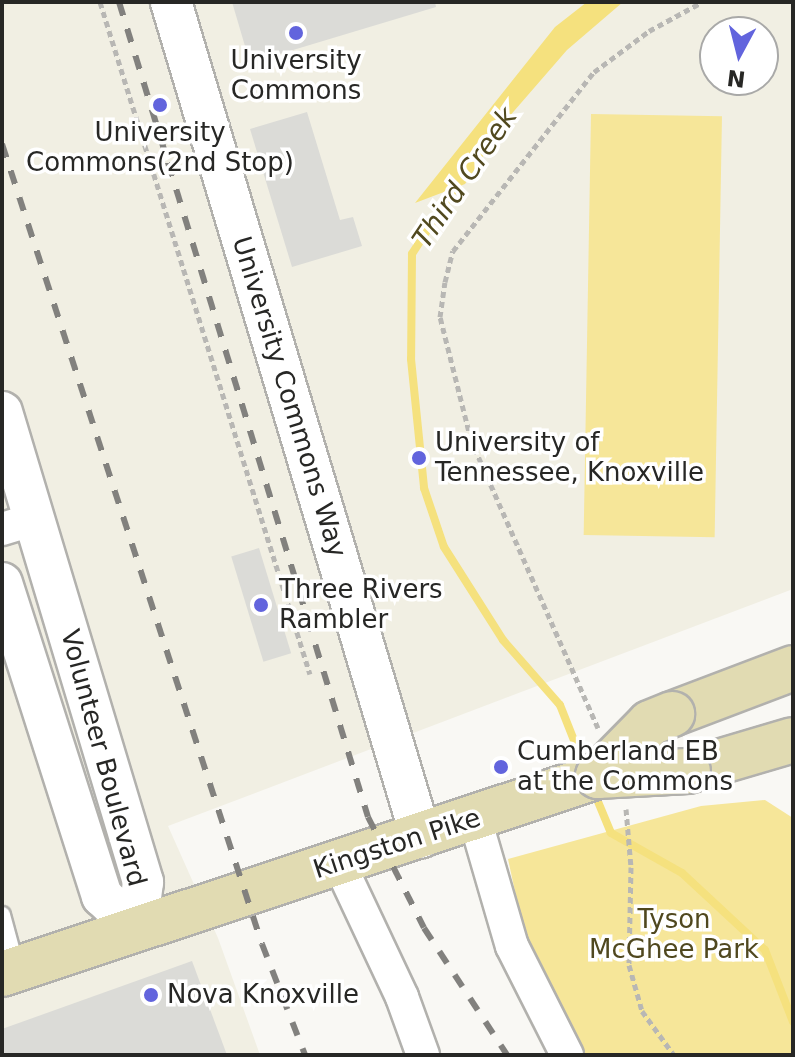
<!DOCTYPE html>
<style>
body{margin:0}
#map{position:relative;width:795px;height:1057px;overflow:hidden;background:#f9f8f4;font-family:"DejaVu Sans",sans-serif}
div>[style]{position:absolute}
.built>*{inset:0;background:#f1efe3}
.green>*{inset:0;background:#f6e699;transform-origin:0 0}
.water>*{inset:0;background:#f5e17e}
.stream>*{height:8px;margin:-4px;padding:0 4px;transform-origin:4px;border-radius:4px;background:#f5e17e}
.building>*{inset:0;background:#dbdbd7;transform-origin:0 0}
.path>*{height:5px;margin-top:-2.5px;transform-origin:0;background:repeating-linear-gradient(90deg,#b8b7b4 0 6px,transparent 0 10px)}
.roads{filter:drop-shadow(2px 0 #b2b1ad) drop-shadow(-2px 0 #b2b1ad) drop-shadow(0 2px #b2b1ad) drop-shadow(0 -2px #b2b1ad)}
.service>*{height:16px;margin:-8px;padding:0 8px;transform-origin:8px;border-radius:8px;background:#fff}
.minor>*{height:32px;margin:-16px;padding:0 16px;transform-origin:16px;border-radius:16px;background:#fff}
.tertiary>*{height:40px;margin:-20px;padding:0 20px;transform-origin:20px;border-radius:20px;background:#fff}
.secondary>*{height:44px;margin:-22px;padding:0 22px;transform-origin:22px;border-radius:22px;background:#e1dbb2}
.rail>*{height:6px;margin-top:-3px;transform-origin:0;background:repeating-linear-gradient(90deg,#82817e 0 14px,transparent 0 28px)}
.bridges{filter:drop-shadow(2px 0 #b2b1ad) drop-shadow(-2px 0 #b2b1ad) drop-shadow(0 2px #b2b1ad) drop-shadow(0 -2px #b2b1ad)}
.secondary-bridge>*{height:44px;margin:-22px;padding:0 22px;transform-origin:22px;border-radius:22px;background:#e1dbb2}
.dots>*{width:22px;height:22px;translate:-50% -50%;box-sizing:border-box;border:4px solid #fff;border-radius:50%}
span{translate:-50% -50%;white-space:nowrap;text-align:center;line-height:1.15;-webkit-text-stroke:7px #fff;paint-order:stroke}
.poi-label{font-size:26px;color:#272725}
.left{translate:0 -50%;text-align:left}
.street-label{font-size:26px;color:#272725}
.park-label{font-size:26px;color:#50481f}
.water-label{font-size:28px;color:#51491f;font-style:italic}
.frame{position:absolute;inset:0;border:4px solid #272725;pointer-events:none}
.north{position:absolute;left:699px;top:16px;width:80px;height:80px;box-sizing:border-box;background:#fff;border:2px solid #a9a9a8;border-radius:50%;rotate:187deg;font-size:22px;font-weight:700;line-height:32px;text-align:center;color:#272725}
.north::after{content:'';display:block;margin:auto;width:28px;height:36px;background:#6264dd;clip-path:polygon(50% 0,100% 100%,50% 72%,0 100%)}
</style>
<div id="map">
<div class="built">
<i style="clip-path:polygon(evenodd,2px 2px,793px 2px,793px 589px,168px 826px,218px 938px,260px 1055px,2px 1055px,2px 2px,715px 32px,763px 32px,763px 80px,715px 80px,715px 32px)"></i>
</div>
<div class="green">
<i style="left:591px;top:114px;width:131px;height:421px;rotate:1deg"></i>
<i style="clip-path:polygon(765px 800px,793px 818px,793px 1055px,577px 1055px,531px 966px,508px 859px,701px 806px)"></i>
</div>
<div class="water">
<i style="clip-path:polygon(587px 2px,623px 2px,567px 50px,508px 118px,465px 184px,415px 203px,555px 27px)"></i>
</div>
<div class="stream">
<i style="left:460px;top:180px;width:88px;rotate:123deg"></i>
<i style="left:412px;top:254px;width:105px;rotate:90.5deg"></i>
<i style="left:411px;top:359px;width:130px;rotate:84.2deg"></i>
<i style="left:424px;top:488px;width:62px;rotate:71.3deg"></i>
<i style="left:444px;top:547px;width:110px;rotate:57.6deg"></i>
<i style="left:503px;top:640px;width:86px;rotate:48.8deg"></i>
<i style="left:560px;top:705px;width:68px;rotate:68.4deg"></i>
<i style="left:594px;top:792px;width:44px;rotate:67.5deg"></i>
<i style="left:611px;top:833px;width:81px;rotate:29.4deg"></i>
<i style="left:682px;top:873px;width:113px;rotate:42.9deg"></i>
<i style="left:765px;top:950px;width:77px;rotate:68.7deg"></i>
</div>
<div class="building">
<i style="clip-path:polygon(232px 2px,435px 2px,436px 7px,250px 63px)"></i>
<i style="clip-path:polygon(307px 112px,340px 220px,353px 217px,362px 246px,292px 267px,250px 129px)"></i>
<i style="left:259px;top:548px;width:110px;height:29px;rotate:73deg"></i>
<i style="clip-path:polygon(192px 961px,227px 1055px,2px 1055px,2px 1029px)"></i>
</div>
<div class="path">
<i style="left:100px;top:2px;width:704px;rotate:72.65deg"></i>
<i style="left:598px;top:728px;width:315px;rotate:-113.8deg"></i>
<i style="left:471px;top:440px;width:127px;rotate:-104.1deg"></i>
<i style="left:440px;top:317px;width:35px;rotate:-82deg"></i>
<i style="left:445px;top:282px;width:32px;rotate:-76deg"></i>
<i style="left:453px;top:251px;width:228px;rotate:-51.8deg"></i>
<i style="left:594px;top:72px;width:69px;rotate:-36.7deg"></i>
<i style="left:649px;top:31px;width:60px;rotate:-28.7deg"></i>
<i style="left:626px;top:809px;width:58px;rotate:85.1deg"></i>
<i style="left:631px;top:867px;width:98px;rotate:91.2deg"></i>
<i style="left:629px;top:965px;width:48px;rotate:74.2deg"></i>
<i style="left:642px;top:1011px;width:54px;rotate:54deg"></i>
</div>
<div class="roads">
<div class="service">
<i style="left:2px;top:915px;width:54px;rotate:74.9deg"></i>
</div>
<div class="minor">
<i style="left:2px;top:529px;width:34px;rotate:-17deg"></i>
<i style="left:475px;top:819px;width:132px;rotate:73.8deg"></i>
<i style="left:512px;top:946px;width:122px;rotate:63.2deg"></i>
<i style="left:339px;top:863px;width:148px;rotate:64.8deg"></i>
<i style="left:402px;top:997px;width:62px;rotate:70.1deg"></i>
</div>
<div class="tertiary">
<i style="left:171px;top:2px;width:872px;rotate:73.33deg"></i>
<i style="left:2px;top:412px;width:491px;rotate:73.3deg"></i>
<i style="left:143px;top:882px;width:47px;rotate:97.3deg"></i>
<i style="left:2px;top:583px;width:329px;rotate:72.3deg"></i>
<i style="left:102px;top:896px;width:48px;rotate:43.3deg"></i>
</div>
<div class="secondary">
<i style="left:672px;top:714px;width:129px;rotate:-20.8deg"></i>
<i style="left:688px;top:771px;width:109px;rotate:-16.4deg"></i>
<i style="left:2px;top:974px;width:628px;rotate:-18.38deg"></i>
</div>
</div>
<div class="rail">
<i style="left:119px;top:2px;width:852px;rotate:73.01deg"></i>
<i style="left:368px;top:817px;width:124px;rotate:63.2deg"></i>
<i style="left:424px;top:928px;width:152px;rotate:56.8deg"></i>
<i style="left:2px;top:144px;width:841px;rotate:72deg"></i>
<i style="left:262px;top:944px;width:119px;rotate:68.8deg"></i>
</div>
<div class="bridges">
<div class="secondary-bridge">
<i style="left:598px;top:776px;width:74px;rotate:-45.5deg"></i>
<i style="left:650px;top:723px;width:24px;rotate:-22deg"></i>
<i style="left:598px;top:776px;width:90px;rotate:-3.2deg"></i>
</div>
</div>
<div class="dots">
<i style="left:296px;top:33px;background:#6264dd"></i>
<i style="left:160px;top:105px;background:#6264dd"></i>
<i style="left:419px;top:458px;background:#6264dd"></i>
<i style="left:261px;top:605px;background:#6264dd"></i>
<i style="left:501px;top:767px;background:#6264dd"></i>
<i style="left:151px;top:995px;background:#6264dd"></i>
</div>
<div class="poi-label">
<span style="left:296px;top:76px">University<br>Commons</span>
<span style="left:160px;top:148px">University<br>Commons(2nd Stop)</span>
<span class="left" style="left:435px;top:458px">University of<br>Tennessee, Knoxville</span>
<span class="left" style="left:279px;top:605px">Three Rivers<br>Rambler</span>
<span class="left" style="left:517px;top:767px">Cumberland EB<br>at the Commons</span>
<span class="left" style="left:167px;top:995px">Nova Knoxville</span>
</div>
<div class="street-label">
<span style="left:289px;top:397px;rotate:73deg">University Commons Way</span>
<span style="left:103px;top:758px;rotate:75deg">Volunteer Boulevard</span>
<span style="left:397px;top:844px;rotate:-18deg">Kingston Pike</span>
</div>
<div class="park-label">
<span style="left:674px;top:935px">Tyson<br>McGhee Park</span>
</div>
<div class="water-label">
<span style="left:465px;top:178px;rotate:-56deg">Third Creek</span>
</div>
<div class="frame"></div>
<div class="north">N</div>
</div>
